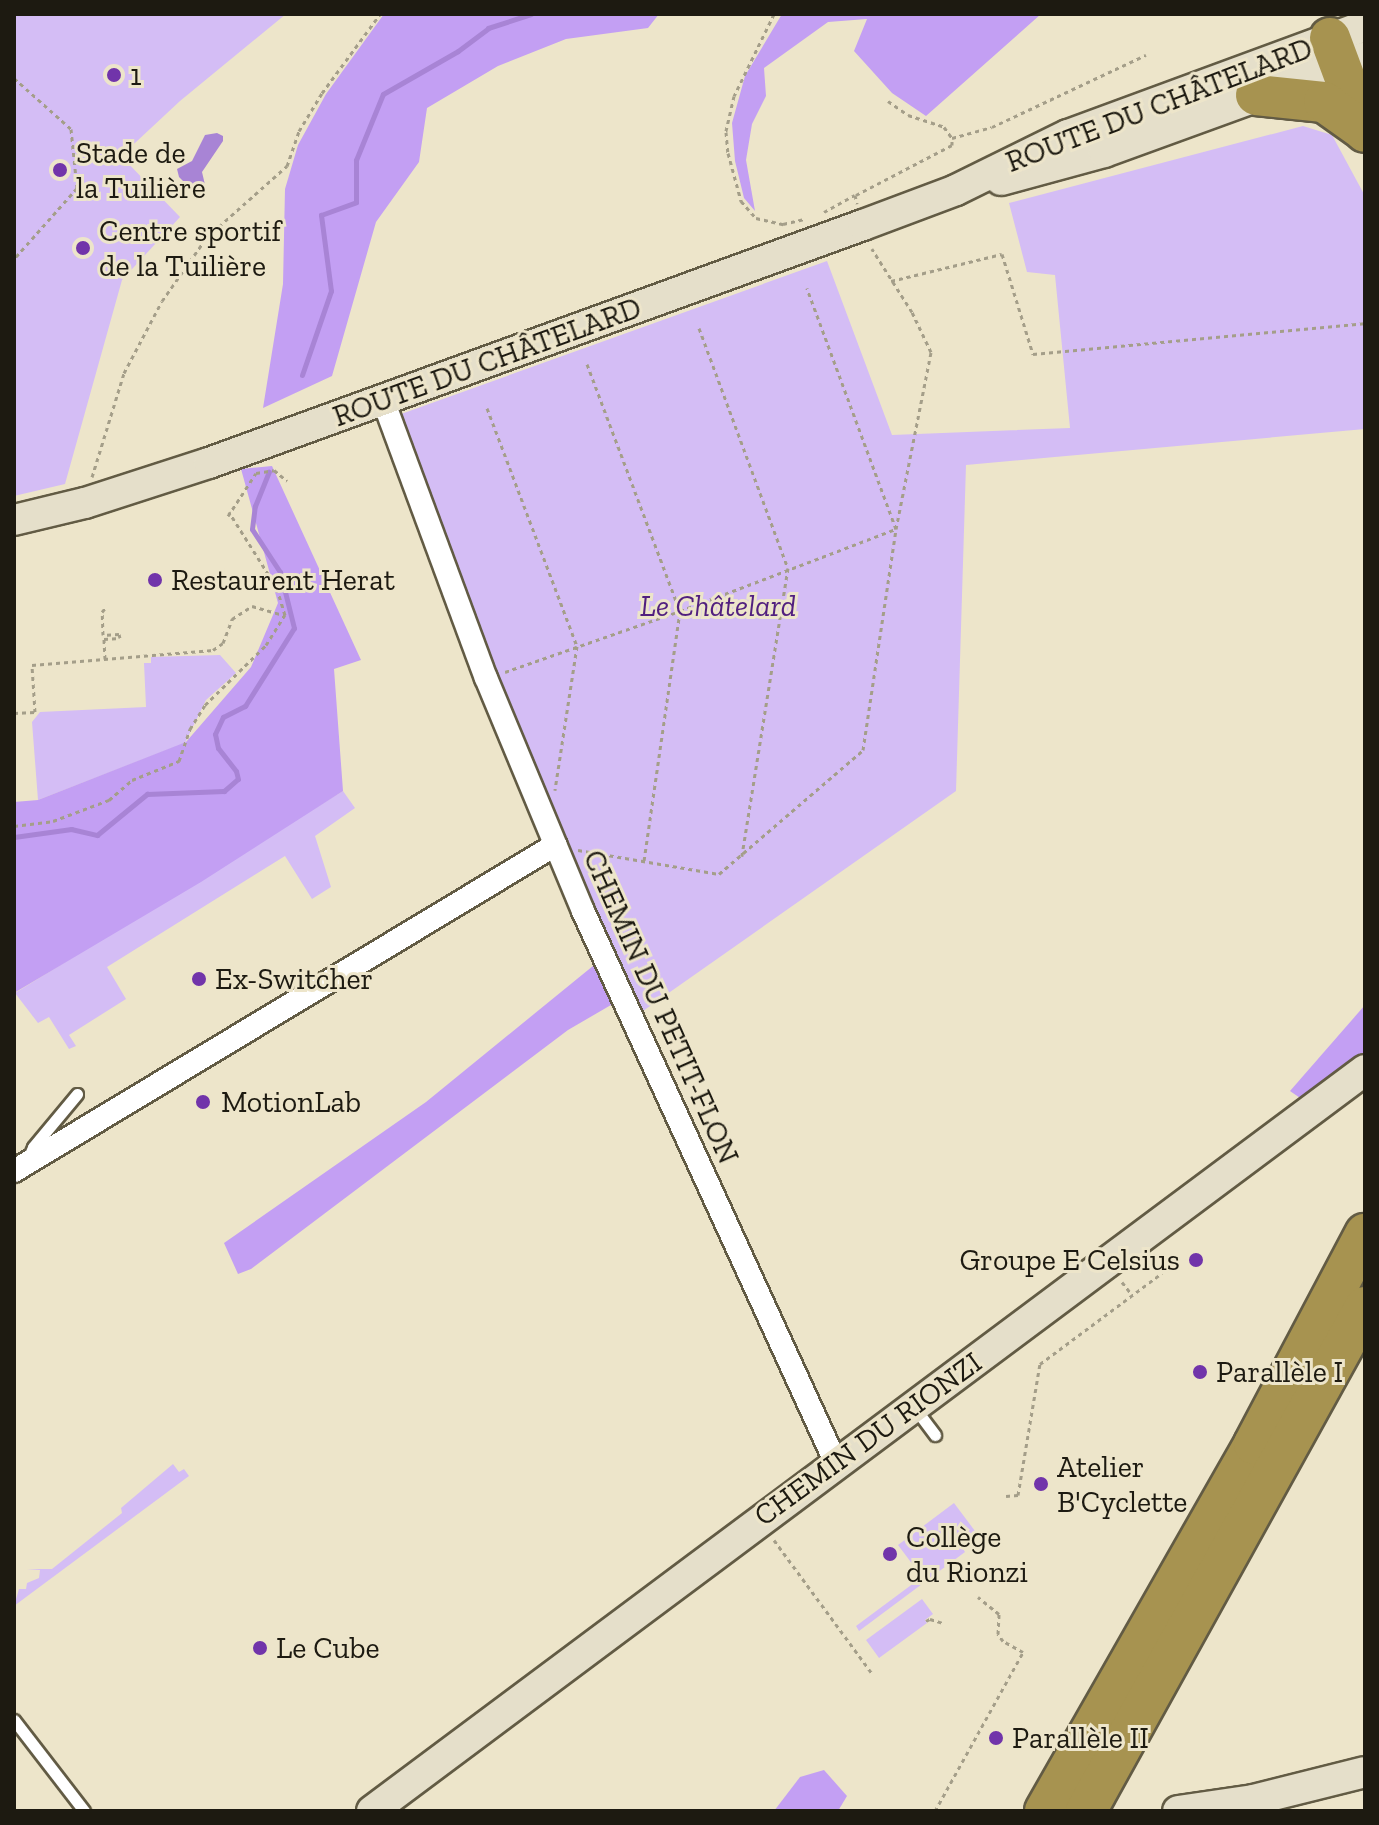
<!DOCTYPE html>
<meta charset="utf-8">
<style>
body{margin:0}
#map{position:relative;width:1379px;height:1825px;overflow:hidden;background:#ede5ca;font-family:"Zilla Slab",serif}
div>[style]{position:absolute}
.green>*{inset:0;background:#d4bdf5}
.forest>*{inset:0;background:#c39ff3}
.water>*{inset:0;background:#a884d5}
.stream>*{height:5px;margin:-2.5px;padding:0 2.5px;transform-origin:2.5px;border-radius:2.5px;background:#a884d5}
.path>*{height:3px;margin-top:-1.5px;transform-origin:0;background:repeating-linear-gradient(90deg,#a49e89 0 4px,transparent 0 8px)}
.roads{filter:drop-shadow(2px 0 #625b44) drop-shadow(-2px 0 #625b44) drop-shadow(0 2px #625b44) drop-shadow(0 -2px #625b44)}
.lane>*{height:11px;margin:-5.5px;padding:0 5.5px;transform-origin:5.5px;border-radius:5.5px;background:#fff}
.street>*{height:22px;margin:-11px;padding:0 11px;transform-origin:11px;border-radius:11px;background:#fff}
.secondary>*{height:30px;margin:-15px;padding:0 15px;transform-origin:15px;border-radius:15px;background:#e5dfca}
.highway>*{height:40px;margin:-20px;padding:0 20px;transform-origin:20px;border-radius:20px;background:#a79350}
.dots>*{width:22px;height:22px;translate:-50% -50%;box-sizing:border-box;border:4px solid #ede5ca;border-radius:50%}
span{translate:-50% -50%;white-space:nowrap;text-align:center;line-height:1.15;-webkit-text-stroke:6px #ede5ca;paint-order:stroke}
.poi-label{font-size:30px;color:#1d1a11}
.left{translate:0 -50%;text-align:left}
.right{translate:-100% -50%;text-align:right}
.street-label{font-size:30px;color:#1d1a11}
.park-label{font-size:30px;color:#511f7f;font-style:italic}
.frame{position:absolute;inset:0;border:16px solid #1d1a11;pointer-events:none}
</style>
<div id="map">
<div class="green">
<i style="clip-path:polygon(14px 14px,286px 14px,180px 101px,121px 156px,180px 217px,122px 280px,65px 484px,14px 496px)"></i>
<i style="clip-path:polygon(1303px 126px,1332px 135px,1365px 196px,1365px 429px,966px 465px,956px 791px,633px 1018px,390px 418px,827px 261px,892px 435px,1070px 428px,1055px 275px,1027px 272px,1009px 203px)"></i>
<i style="clip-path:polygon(220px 655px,236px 673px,206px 700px,185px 743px,38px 800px,32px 722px,40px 712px,146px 707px,144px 663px,151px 663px,151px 657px)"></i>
<i style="clip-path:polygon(343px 791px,355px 808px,315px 836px,331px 887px,312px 899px,285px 856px,107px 967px,126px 999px,69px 1035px,76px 1046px,69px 1049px,49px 1017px,38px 1023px,15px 993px)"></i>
<i style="clip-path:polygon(173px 1464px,179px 1472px,184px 1469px,189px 1476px,14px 1606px,19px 1589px,26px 1589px,27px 1583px,39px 1578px,40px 1570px,27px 1569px,52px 1569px,122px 1513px,121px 1508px)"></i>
<i style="clip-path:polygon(954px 1503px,978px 1535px,962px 1547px,965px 1552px,859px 1631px,856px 1626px,922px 1577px,898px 1545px)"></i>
<i style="clip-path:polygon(922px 1599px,933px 1614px,925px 1620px,927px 1623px,879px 1658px,866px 1640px)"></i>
</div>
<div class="forest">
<i style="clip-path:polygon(384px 14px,659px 14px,648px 28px,566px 39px,498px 66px,427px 108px,419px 162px,376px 222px,332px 376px,263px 408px,283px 284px,285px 189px,298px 145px,326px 94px)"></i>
<i style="clip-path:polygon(782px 14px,1041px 14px,926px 116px,892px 93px,854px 51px,867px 19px,828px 22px,764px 68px,766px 96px,752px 124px,746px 160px,755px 211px,744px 198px,735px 161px,732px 123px,745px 76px)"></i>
<i style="clip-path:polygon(272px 466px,361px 660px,334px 669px,343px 791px,201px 882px,14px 993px,14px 802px,38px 800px,186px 742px,251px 667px,278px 603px,241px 469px)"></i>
<i style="clip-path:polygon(604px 957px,623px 998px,568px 1030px,251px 1269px,238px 1274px,224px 1243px,426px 1102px)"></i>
<i style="clip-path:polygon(1365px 1005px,1365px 1057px,1303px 1100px,1290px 1091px)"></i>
<i style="clip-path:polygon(824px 1770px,847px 1796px,838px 1811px,774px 1811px,800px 1777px)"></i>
</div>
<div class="water">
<i style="clip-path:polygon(217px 133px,223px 136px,223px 141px,202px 172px,206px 189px,195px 193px,179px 177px,177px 169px,192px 161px,205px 135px)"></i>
</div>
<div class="stream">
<i style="left:302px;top:375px;width:89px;rotate:-71deg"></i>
<i style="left:331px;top:291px;width:77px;rotate:-97.5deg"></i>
<i style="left:321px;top:215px;width:37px;rotate:-20deg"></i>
<i style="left:356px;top:202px;width:42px;rotate:-90deg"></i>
<i style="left:356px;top:160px;width:71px;rotate:-67.8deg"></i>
<i style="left:383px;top:94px;width:86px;rotate:-29.8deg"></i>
<i style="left:458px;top:51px;width:38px;rotate:-37deg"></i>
<i style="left:488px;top:28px;width:45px;rotate:-18deg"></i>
<i style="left:14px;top:837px;width:58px;rotate:-8deg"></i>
<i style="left:71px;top:829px;width:27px;rotate:13deg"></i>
<i style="left:97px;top:835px;width:65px;rotate:-39.4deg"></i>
<i style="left:147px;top:794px;width:77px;rotate:-2.2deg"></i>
<i style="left:224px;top:791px;width:18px;rotate:-41deg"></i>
<i style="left:238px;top:779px;width:8px;rotate:-104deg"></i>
<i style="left:236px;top:771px;width:29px;rotate:-128deg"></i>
<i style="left:218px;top:748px;width:14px;rotate:-102deg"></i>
<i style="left:215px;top:734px;width:19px;rotate:-65deg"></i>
<i style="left:223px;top:717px;width:25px;rotate:-27deg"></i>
<i style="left:245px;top:706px;width:92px;rotate:-57.9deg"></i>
<i style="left:294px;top:628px;width:58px;rotate:-104deg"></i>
<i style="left:280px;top:572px;width:51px;rotate:-123.1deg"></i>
<i style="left:252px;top:529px;width:23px;rotate:-83deg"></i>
<i style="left:255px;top:506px;width:37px;rotate:-68deg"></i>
</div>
<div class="path">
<i style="left:774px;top:14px;width:91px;rotate:116deg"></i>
<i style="left:734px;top:96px;width:37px;rotate:103deg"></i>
<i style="left:726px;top:132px;width:21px;rotate:85deg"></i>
<i style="left:728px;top:153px;width:50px;rotate:74.8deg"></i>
<i style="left:741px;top:201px;width:23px;rotate:49deg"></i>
<i style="left:756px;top:218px;width:28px;rotate:13deg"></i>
<i style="left:783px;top:224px;width:23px;rotate:-13deg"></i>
<i style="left:14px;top:78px;width:76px;rotate:41.8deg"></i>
<i style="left:71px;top:129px;width:59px;rotate:84.2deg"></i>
<i style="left:77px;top:188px;width:95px;rotate:131.6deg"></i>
<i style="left:888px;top:101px;width:24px;rotate:35deg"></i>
<i style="left:908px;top:115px;width:38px;rotate:18deg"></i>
<i style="left:944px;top:127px;width:14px;rotate:54deg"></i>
<i style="left:952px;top:138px;width:41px;rotate:-15.4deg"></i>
<i style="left:992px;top:127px;width:170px;rotate:-25.1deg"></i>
<i style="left:856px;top:195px;width:108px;rotate:-27.5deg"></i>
<i style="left:952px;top:145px;width:7px;rotate:-90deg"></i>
<i style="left:824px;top:212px;width:35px;rotate:-29deg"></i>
<i style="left:855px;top:195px;width:9px;rotate:77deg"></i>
<i style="left:891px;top:281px;width:114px;rotate:-13.7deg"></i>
<i style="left:1002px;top:254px;width:105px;rotate:72.8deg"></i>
<i style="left:1033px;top:354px;width:333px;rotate:-5.3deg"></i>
<i style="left:699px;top:328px;width:256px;rotate:69.7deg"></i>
<i style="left:788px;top:568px;width:292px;rotate:99.1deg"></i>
<i style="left:587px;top:364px;width:264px;rotate:69.4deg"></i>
<i style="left:680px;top:611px;width:252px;rotate:98.2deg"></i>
<i style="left:487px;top:408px;width:254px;rotate:69.3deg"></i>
<i style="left:577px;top:646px;width:146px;rotate:98.7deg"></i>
<i style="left:92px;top:477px;width:109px;rotate:-72.9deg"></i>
<i style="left:124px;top:373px;width:81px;rotate:-62.2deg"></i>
<i style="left:162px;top:301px;width:78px;rotate:-54.9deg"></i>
<i style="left:207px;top:237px;width:107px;rotate:-41.6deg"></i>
<i style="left:287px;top:166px;width:37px;rotate:-71deg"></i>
<i style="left:299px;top:131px;width:44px;rotate:-58.8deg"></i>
<i style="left:322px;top:93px;width:98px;rotate:-53.7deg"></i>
<i style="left:228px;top:516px;width:51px;rotate:-56.9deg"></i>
<i style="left:256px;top:473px;width:18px;rotate:-9deg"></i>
<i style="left:274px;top:470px;width:17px;rotate:40deg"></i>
<i style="left:105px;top:659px;width:20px;rotate:-93deg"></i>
<i style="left:104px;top:639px;width:16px;rotate:-4deg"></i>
<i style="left:120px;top:638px;width:4px;rotate:-104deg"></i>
<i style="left:119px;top:634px;width:16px;rotate:176deg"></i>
<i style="left:103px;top:635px;width:23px;rotate:-92deg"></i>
<i style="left:102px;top:612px;width:6px;rotate:-51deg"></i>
<i style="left:505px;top:672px;width:185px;rotate:-19.2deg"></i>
<i style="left:680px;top:611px;width:231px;rotate:-20.8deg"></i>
<i style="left:896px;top:529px;width:257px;rotate:-110.3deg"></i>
<i style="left:14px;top:713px;width:21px;rotate:-3deg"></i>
<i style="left:35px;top:712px;width:47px;rotate:-93.7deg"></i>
<i style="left:32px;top:665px;width:182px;rotate:-4.7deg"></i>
<i style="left:213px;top:650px;width:12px;rotate:-35deg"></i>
<i style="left:223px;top:643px;width:26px;rotate:-69deg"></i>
<i style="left:232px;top:619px;width:24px;rotate:-33deg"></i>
<i style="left:252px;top:606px;width:33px;rotate:16deg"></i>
<i style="left:14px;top:826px;width:39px;rotate:-7deg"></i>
<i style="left:53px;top:821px;width:60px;rotate:-20.6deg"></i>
<i style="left:109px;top:800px;width:30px;rotate:-41deg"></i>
<i style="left:132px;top:780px;width:51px;rotate:-22deg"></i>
<i style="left:179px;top:761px;width:34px;rotate:-71deg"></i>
<i style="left:190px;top:729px;width:28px;rotate:-58deg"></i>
<i style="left:205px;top:705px;width:86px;rotate:-44.5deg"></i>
<i style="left:266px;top:645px;width:36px;rotate:-58deg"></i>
<i style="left:285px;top:615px;width:28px;rotate:-107deg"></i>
<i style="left:277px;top:588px;width:90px;rotate:-122.3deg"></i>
<i style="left:578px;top:850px;width:143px;rotate:9.7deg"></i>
<i style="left:719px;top:874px;width:190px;rotate:-40.7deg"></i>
<i style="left:863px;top:750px;width:223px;rotate:-81.5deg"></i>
<i style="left:896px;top:529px;width:180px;rotate:-78.8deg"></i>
<i style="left:931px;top:352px;width:44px;rotate:-115.4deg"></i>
<i style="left:912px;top:312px;width:75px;rotate:-122.4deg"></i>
<i style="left:1122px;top:1282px;width:16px;rotate:52deg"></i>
<i style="left:1006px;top:1496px;width:12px;rotate:-5deg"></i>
<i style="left:1018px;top:1495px;width:133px;rotate:-80.5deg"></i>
<i style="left:1040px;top:1364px;width:152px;rotate:-36.7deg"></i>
<i style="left:774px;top:1540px;width:167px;rotate:53.7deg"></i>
<i style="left:926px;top:1621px;width:4px;rotate:-27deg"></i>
<i style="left:930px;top:1619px;width:14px;rotate:17deg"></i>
<i style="left:935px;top:1811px;width:182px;rotate:-61deg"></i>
<i style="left:1023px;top:1652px;width:23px;rotate:-151deg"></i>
<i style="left:1003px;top:1641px;width:9px;rotate:-126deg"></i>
<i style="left:998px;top:1634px;width:20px;rotate:-87deg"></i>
<i style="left:999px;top:1614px;width:27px;rotate:-141deg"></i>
</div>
<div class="roads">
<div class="lane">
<i style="left:28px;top:1159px;width:13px;rotate:-67deg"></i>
<i style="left:33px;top:1147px;width:69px;rotate:-50.3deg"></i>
<i style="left:914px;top:1407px;width:35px;rotate:53deg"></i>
<i style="left:14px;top:1720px;width:115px;rotate:52.4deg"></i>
</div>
<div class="street">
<i style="left:383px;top:400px;width:296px;rotate:69.7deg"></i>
<i style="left:486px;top:678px;width:252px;rotate:67.4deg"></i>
<i style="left:583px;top:911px;width:607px;rotate:65.38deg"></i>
<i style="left:14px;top:1171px;width:632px;rotate:-31.07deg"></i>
</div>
<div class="secondary">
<i style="left:1001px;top:180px;width:107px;rotate:-15.2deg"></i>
<i style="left:1104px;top:152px;width:278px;rotate:-20deg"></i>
<i style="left:14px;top:520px;width:73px;rotate:-13.5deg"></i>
<i style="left:85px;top:503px;width:130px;rotate:-17.9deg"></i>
<i style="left:209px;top:463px;width:696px;rotate:-20deg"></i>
<i style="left:863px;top:225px;width:99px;rotate:-20.6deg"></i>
<i style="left:956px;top:190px;width:125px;rotate:-26.2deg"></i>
<i style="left:1068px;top:135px;width:316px;rotate:-20.2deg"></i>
<i style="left:372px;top:1811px;width:1239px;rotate:-36.73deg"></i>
<i style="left:1178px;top:1811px;width:76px;rotate:-8.3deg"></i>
<i style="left:1253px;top:1800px;width:115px;rotate:-14deg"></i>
</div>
<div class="highway">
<i style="left:1330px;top:38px;width:100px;rotate:69.6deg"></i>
<i style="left:1256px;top:95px;width:68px;rotate:5.9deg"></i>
<i style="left:1324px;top:102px;width:50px;rotate:35.3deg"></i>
<i style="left:1045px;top:1811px;width:422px;rotate:-60.3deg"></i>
<i style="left:1254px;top:1444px;width:238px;rotate:-62.1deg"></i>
<i style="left:1086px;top:1811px;width:576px;rotate:-61.03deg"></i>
</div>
</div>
<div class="dots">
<i style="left:114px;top:75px;background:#7134aa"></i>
<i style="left:60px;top:170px;background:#7134aa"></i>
<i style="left:83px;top:248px;background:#7134aa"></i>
<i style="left:155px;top:580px;background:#7134aa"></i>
<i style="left:199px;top:979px;background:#7134aa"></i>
<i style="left:203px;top:1102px;background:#7134aa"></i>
<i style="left:1196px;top:1260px;background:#7134aa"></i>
<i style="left:1200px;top:1372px;background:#7134aa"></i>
<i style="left:1041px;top:1484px;background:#7134aa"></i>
<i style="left:890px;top:1554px;background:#7134aa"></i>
<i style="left:260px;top:1648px;background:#7134aa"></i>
<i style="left:996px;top:1738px;background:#7134aa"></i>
</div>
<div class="poi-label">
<span class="left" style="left:130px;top:75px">1</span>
<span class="left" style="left:76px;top:170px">Stade de<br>la Tuilière</span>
<span class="left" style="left:99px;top:248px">Centre sportif<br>de la Tuilière</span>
<span class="left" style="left:171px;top:580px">Restaurent Herat</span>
<span class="left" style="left:215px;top:979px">Ex-Switcher</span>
<span class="left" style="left:221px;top:1102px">MotionLab</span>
<span class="right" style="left:1180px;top:1260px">Groupe E Celsius</span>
<span class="left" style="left:1216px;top:1372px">Parallèle I</span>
<span class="left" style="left:1057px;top:1484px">Atelier<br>B'Cyclette</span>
<span class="left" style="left:906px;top:1554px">Collège<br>du Rionzi</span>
<span class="left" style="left:276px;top:1648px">Le Cube</span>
<span class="left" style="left:1012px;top:1738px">Parallèle II</span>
</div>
<div class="street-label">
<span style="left:1159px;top:105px;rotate:-21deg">ROUTE DU CHÂTELARD</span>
<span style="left:487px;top:362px;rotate:-20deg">ROUTE DU CHÂTELARD</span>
<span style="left:661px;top:1007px;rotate:66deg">CHEMIN DU PETIT-FLON</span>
<span style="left:868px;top:1439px;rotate:-36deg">CHEMIN DU RIONZI</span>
</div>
<div class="park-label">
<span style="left:718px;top:606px">Le Châtelard</span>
</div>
<div class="frame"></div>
</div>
